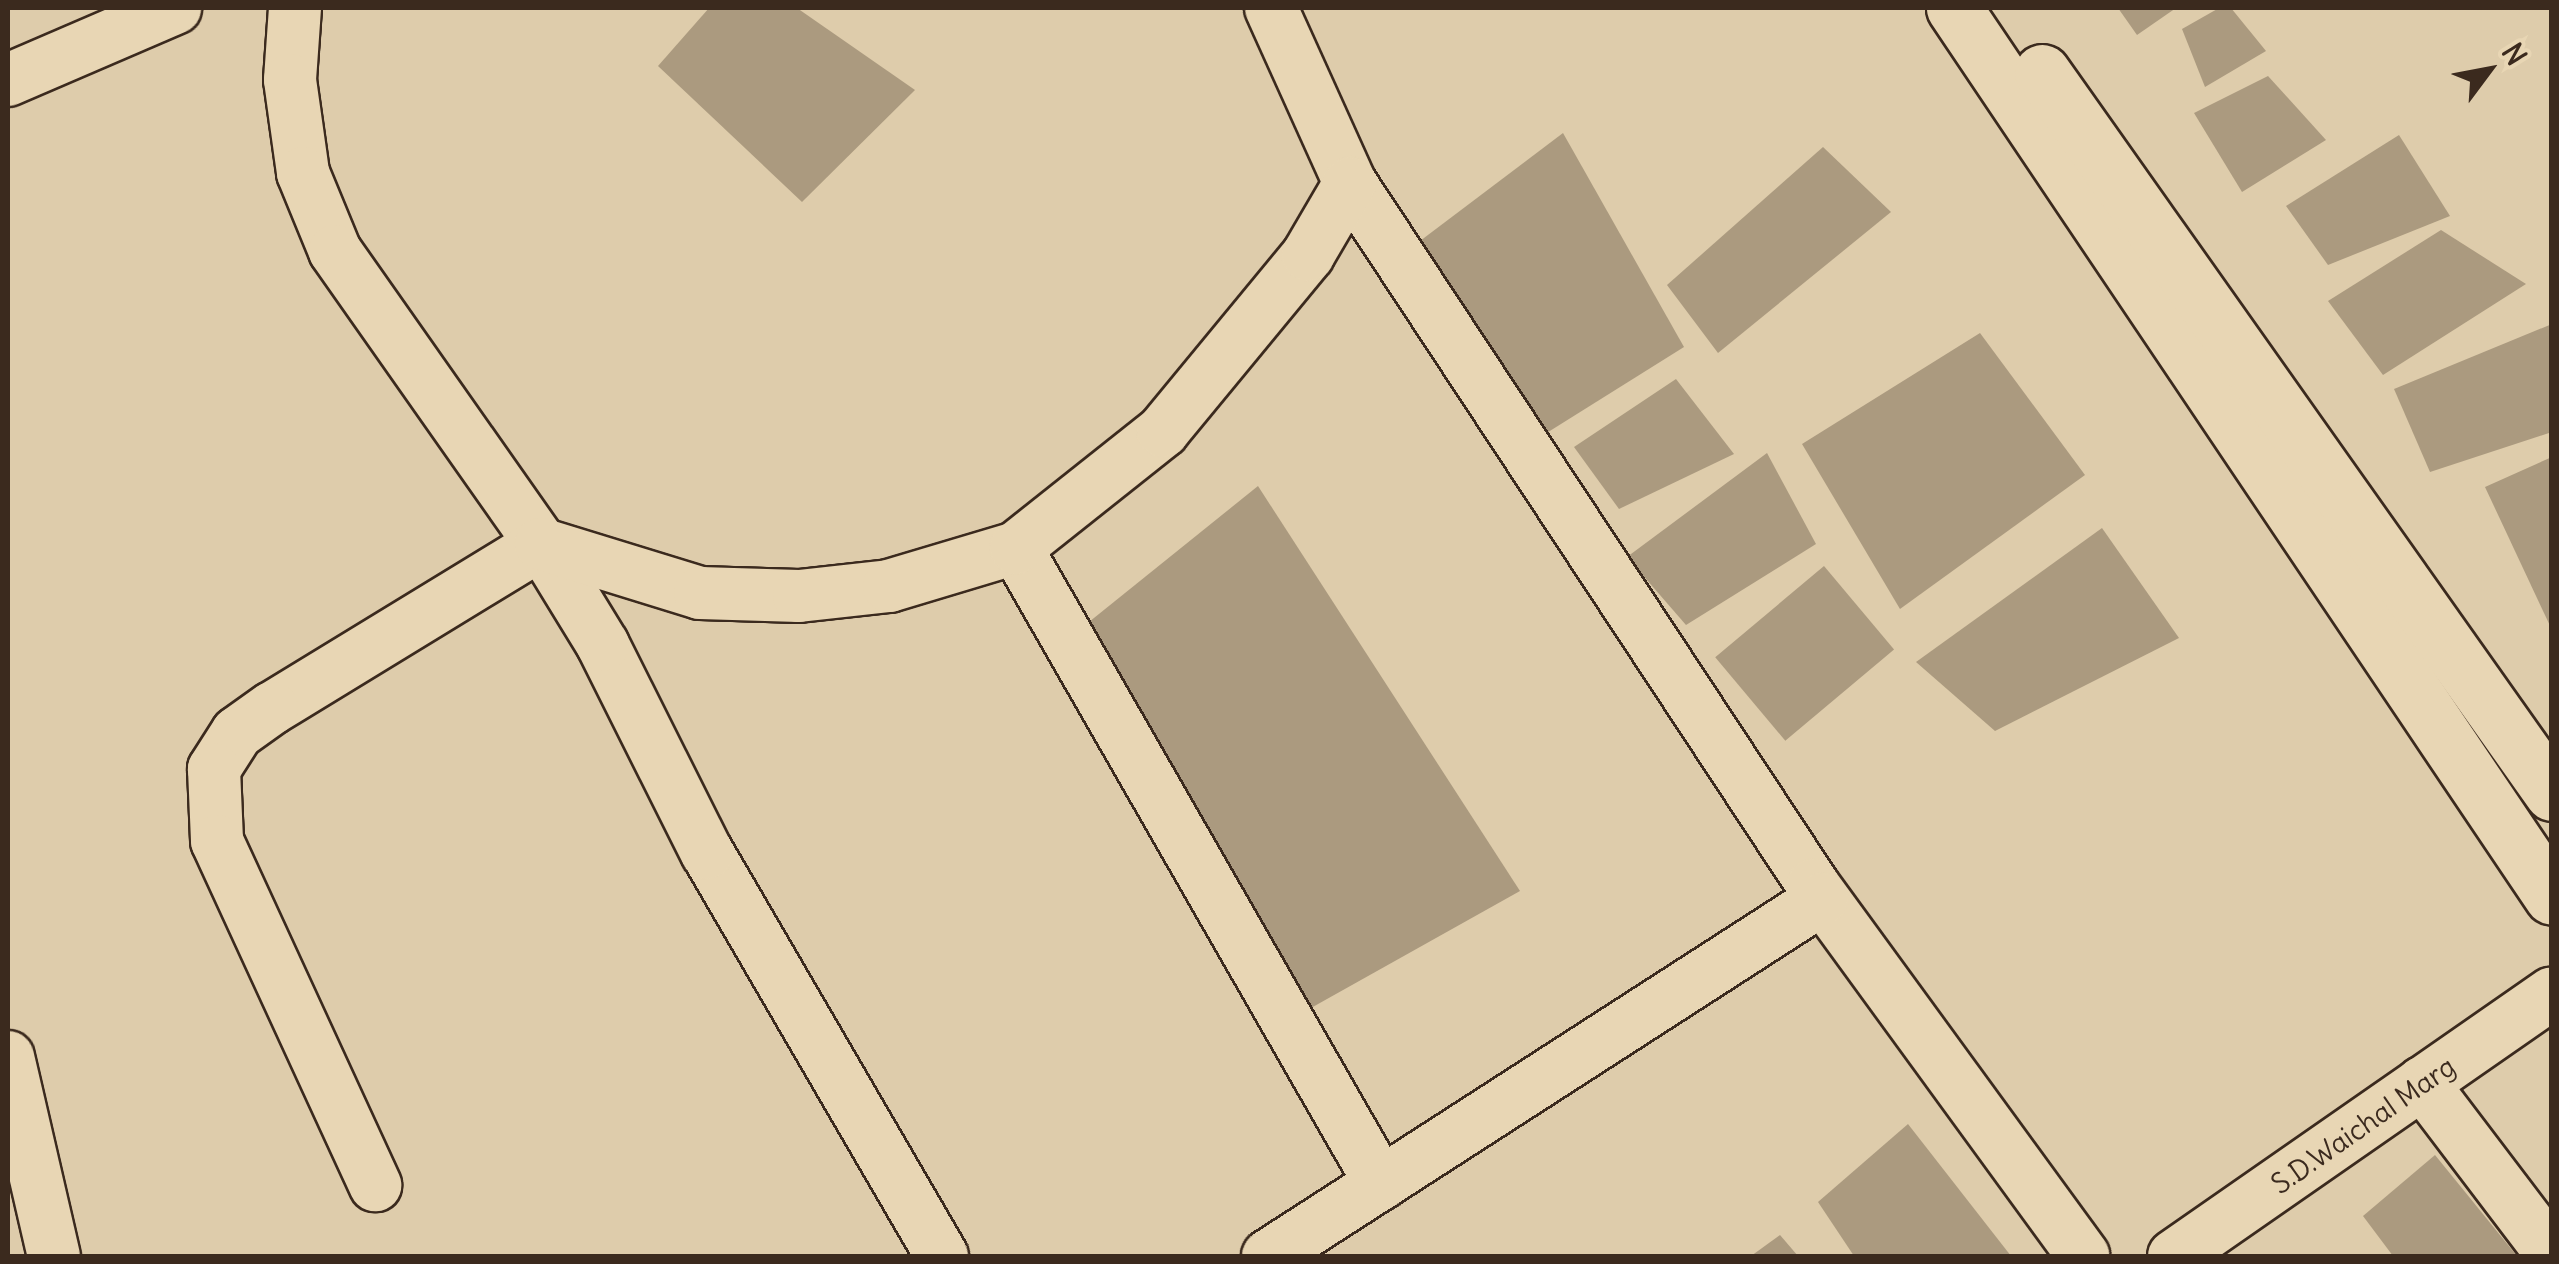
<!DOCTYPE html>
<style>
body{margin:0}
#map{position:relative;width:2559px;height:1264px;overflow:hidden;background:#deccab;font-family:Delius,sans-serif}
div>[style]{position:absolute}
.building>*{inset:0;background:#ab9a7f;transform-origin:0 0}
.roads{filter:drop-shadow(2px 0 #3b2a1e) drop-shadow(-2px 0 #3b2a1e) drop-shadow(0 2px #3b2a1e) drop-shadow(0 -2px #3b2a1e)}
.minor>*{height:52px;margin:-26px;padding:0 26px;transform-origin:26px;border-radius:26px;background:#e8d6b4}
.highway>*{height:55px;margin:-27.5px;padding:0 27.5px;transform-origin:27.5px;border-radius:27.5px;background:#e8d6b4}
span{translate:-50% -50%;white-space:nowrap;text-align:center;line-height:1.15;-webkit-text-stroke:10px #e8d6b4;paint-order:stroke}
.street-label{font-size:28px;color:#3b2a1e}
.frame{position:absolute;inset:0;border:10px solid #3b2a1e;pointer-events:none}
.north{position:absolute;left:2439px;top:20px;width:100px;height:100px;-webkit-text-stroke:8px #e8d6b4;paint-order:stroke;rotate:58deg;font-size:28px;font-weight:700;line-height:40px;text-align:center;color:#3b2a1e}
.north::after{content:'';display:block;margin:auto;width:35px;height:45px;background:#3b2a1e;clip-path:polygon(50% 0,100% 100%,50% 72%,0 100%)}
</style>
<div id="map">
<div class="building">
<i style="clip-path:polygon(709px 8px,797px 8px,915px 90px,802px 202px,658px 66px)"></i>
<i style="clip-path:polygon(2118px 8px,2176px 8px,2137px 35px)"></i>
<i style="clip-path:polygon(2219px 8px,2231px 8px,2266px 51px,2205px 87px,2182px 29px)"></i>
<i style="clip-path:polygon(2268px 76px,2326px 140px,2242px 192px,2194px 113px)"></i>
<i style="clip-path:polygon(1563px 133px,1684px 347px,1545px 434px,1420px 241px)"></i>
<i style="clip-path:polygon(2399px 135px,2450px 216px,2328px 265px,2286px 206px)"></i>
<i style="clip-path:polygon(1823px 147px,1891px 212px,1718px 353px,1667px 285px)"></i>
<i style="clip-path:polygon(2441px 230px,2526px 284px,2383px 375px,2328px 301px)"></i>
<i style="clip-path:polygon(2552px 324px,2552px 432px,2430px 472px,2394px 389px)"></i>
<i style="clip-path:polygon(1980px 333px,2085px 475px,1900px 609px,1802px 444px)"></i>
<i style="clip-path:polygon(1676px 379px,1734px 454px,1619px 509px,1574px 447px)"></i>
<i style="clip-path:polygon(1767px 453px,1816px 544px,1686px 625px,1627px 557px)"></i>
<i style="clip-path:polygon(2552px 457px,2552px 630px,2485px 487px)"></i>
<i style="clip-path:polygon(1258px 486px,1520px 891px,1302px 1013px,1089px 622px)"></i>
<i style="clip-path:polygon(2102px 528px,2179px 638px,1995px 731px,1916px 662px)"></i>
<i style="left:1824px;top:566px;width:109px;height:142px;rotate:50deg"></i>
<i style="clip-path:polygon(1908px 1124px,2011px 1256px,1854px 1256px,1818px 1202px)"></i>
<i style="clip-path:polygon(2435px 1155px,2517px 1256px,2393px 1256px,2363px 1216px)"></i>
<i style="clip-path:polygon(1780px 1235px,1798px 1256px,1751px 1256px)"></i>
</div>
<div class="roads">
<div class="minor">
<i style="left:295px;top:8px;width:72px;rotate:94deg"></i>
<i style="left:290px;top:80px;width:94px;rotate:82deg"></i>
<i style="left:303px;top:173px;width:84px;rotate:67.7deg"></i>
<i style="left:335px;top:251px;width:358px;rotate:54.9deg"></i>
<i style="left:541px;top:544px;width:315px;rotate:148.6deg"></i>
<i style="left:272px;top:708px;width:43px;rotate:144.5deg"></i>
<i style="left:237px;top:733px;width:43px;rotate:122.6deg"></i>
<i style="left:214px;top:769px;width:72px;rotate:87.6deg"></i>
<i style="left:217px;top:841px;width:379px;rotate:65.3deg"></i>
<i style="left:1271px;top:8px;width:192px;rotate:65.7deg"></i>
<i style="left:1350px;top:183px;width:841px;rotate:56.59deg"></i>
<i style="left:1813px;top:885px;width:459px;rotate:53.9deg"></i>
<i style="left:8px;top:80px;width:182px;rotate:-23.3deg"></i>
<i style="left:1016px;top:548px;width:733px;rotate:60.15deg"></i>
<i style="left:8px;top:1057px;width:204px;rotate:77deg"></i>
<i style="left:2422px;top:1083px;width:215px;rotate:52.8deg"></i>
<i style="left:942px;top:1256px;width:467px;rotate:-120.2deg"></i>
<i style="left:707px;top:853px;width:233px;rotate:-116.6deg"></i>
<i style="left:603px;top:645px;width:119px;rotate:-121.5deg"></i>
<i style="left:541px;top:544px;width:166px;rotate:17.1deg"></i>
<i style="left:700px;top:593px;width:99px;rotate:1.7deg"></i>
<i style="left:799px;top:596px;width:91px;rotate:-6.3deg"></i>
<i style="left:889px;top:586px;width:133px;rotate:-16.7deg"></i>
<i style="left:1016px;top:548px;width:188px;rotate:-38.5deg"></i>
<i style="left:1163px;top:431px;width:228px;rotate:-50.5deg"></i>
<i style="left:1308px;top:255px;width:83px;rotate:-59.7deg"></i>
<i style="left:1268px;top:1256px;width:659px;rotate:-32.8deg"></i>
<i style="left:2174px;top:1256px;width:460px;rotate:-34.8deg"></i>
</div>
<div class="highway">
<i style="left:1954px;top:8px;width:1071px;rotate:56.07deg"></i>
<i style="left:2042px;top:72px;width:883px;rotate:54.73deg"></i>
</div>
</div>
<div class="street-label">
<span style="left:2363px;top:1125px;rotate:-35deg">S.D.Waichal Marg</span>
</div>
<div class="frame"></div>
<div class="north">N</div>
</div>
